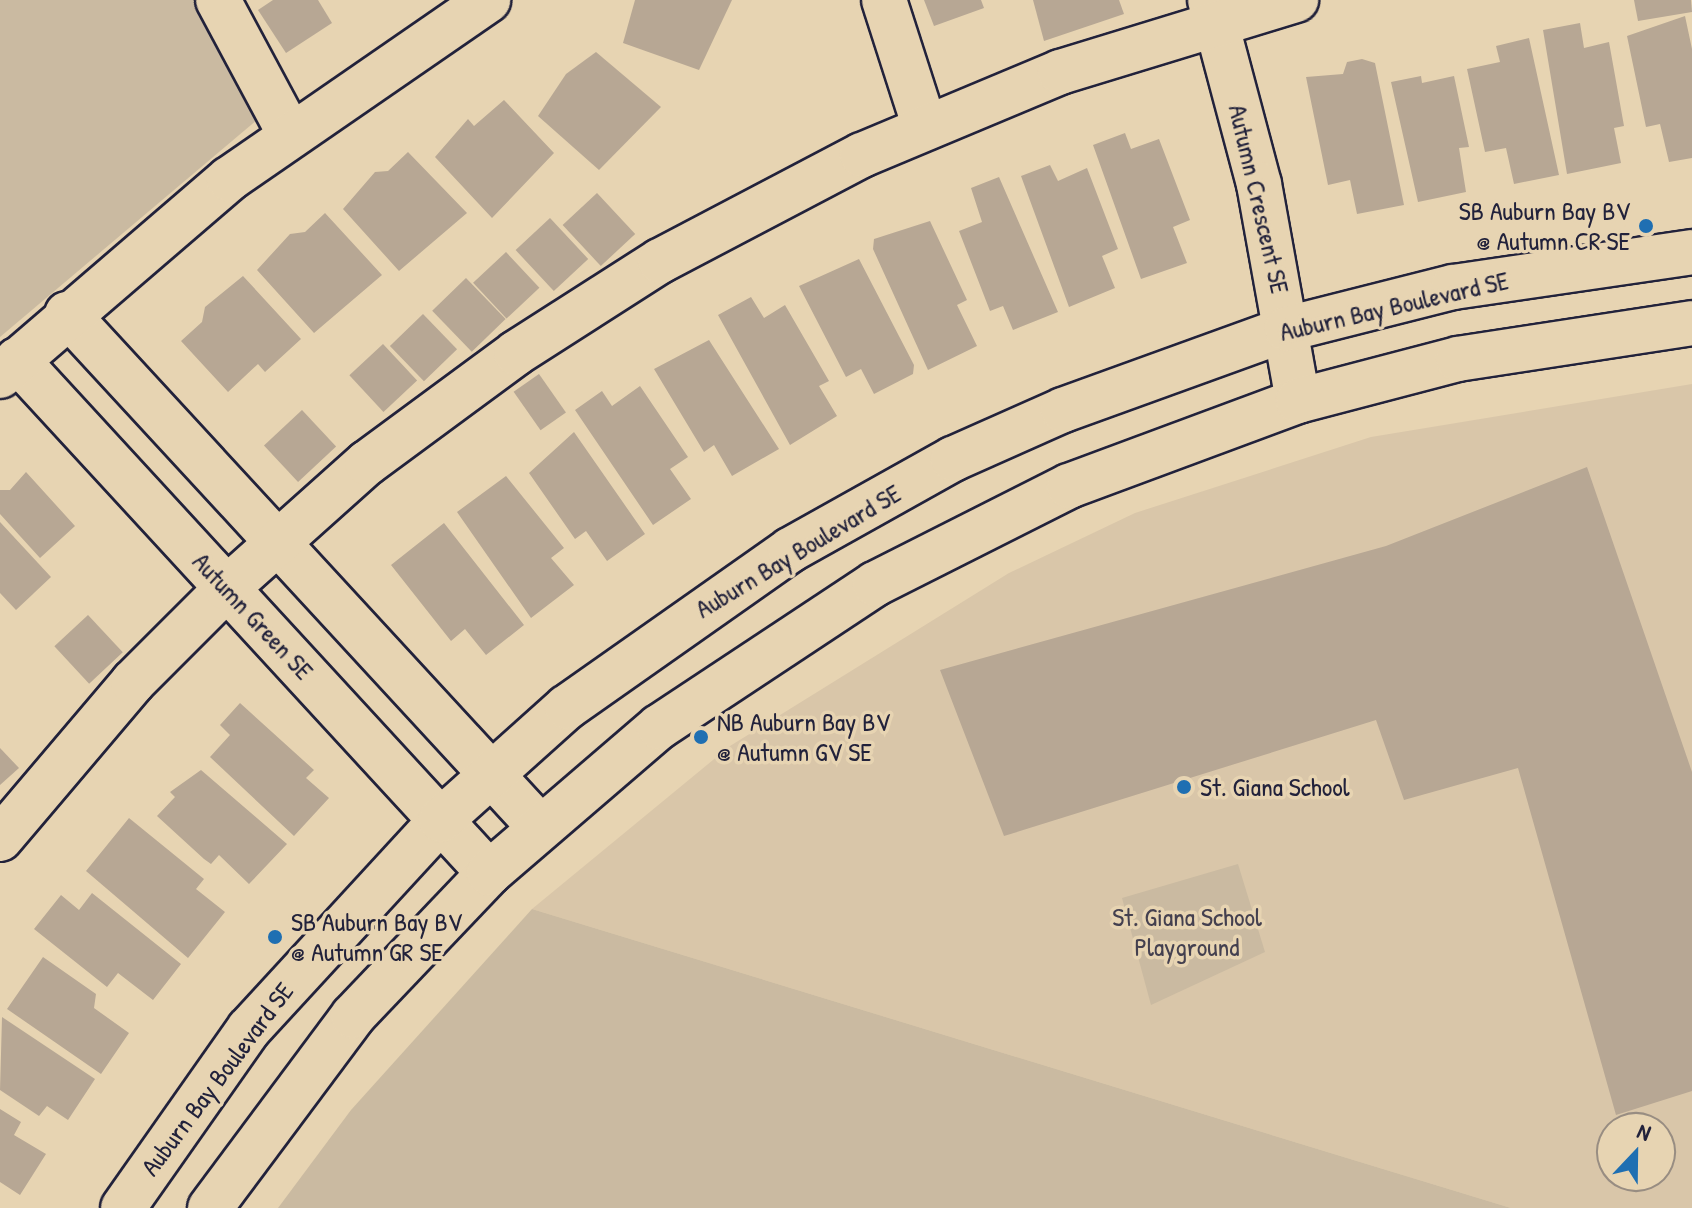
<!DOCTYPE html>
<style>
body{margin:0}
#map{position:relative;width:1692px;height:1208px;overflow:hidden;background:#e7d4b2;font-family:"Patrick Hand",sans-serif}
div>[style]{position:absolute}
.built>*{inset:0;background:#d9c6a9}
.green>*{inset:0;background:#cabaa1}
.building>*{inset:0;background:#b7a794;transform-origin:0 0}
.roads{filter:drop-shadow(2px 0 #22223b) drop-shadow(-2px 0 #22223b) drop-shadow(0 2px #22223b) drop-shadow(0 -2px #22223b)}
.minor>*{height:44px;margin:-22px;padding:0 22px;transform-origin:22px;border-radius:22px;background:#e7d4b2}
.dots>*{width:22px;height:22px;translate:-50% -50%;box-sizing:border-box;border:4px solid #e7d4b2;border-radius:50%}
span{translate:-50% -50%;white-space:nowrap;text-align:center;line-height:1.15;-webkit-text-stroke:7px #e7d4b2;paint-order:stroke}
.street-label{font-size:26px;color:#22223b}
.poi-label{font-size:26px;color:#22223b}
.right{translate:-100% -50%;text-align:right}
.left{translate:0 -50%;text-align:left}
.park-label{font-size:26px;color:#44404f}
.north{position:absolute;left:1596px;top:1112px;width:80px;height:80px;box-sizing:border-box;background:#e7d4b2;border:2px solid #988d82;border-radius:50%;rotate:22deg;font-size:22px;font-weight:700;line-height:32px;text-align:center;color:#22223b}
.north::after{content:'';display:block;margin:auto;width:28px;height:36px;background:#1f6fb2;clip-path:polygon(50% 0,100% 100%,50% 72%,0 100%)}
</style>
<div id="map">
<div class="built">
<i style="clip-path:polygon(evenodd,1692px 384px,1692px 1208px,1511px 1208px,532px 909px,730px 746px,1009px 573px,1135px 513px,1371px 437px,1692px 384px,1612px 1128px,1660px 1128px,1660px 1176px,1612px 1176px,1612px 1128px)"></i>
</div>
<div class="green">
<i style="clip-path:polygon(0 0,193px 0,257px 120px,0 337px)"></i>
<i style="clip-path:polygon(1238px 864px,1265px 952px,1151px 1005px,1122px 898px)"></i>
<i style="clip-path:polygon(532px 909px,1511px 1208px,278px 1208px,351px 1110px)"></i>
</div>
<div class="building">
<i style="clip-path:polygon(273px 0,318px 0,332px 23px,286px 53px,258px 10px)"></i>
<i style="clip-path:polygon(635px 0,732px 0,699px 70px,623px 43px)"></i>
<i style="clip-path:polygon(924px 0,981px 0,984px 8px,934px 26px)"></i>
<i style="clip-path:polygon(1033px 0,1119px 0,1124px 14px,1044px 41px)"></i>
<i style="clip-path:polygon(1634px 0,1691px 0,1692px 12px,1638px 21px)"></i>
<i style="clip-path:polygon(1685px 16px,1692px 49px,1692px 158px,1669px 162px,1660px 124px,1646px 127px,1627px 36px)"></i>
<i style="clip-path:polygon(1580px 23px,1584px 48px,1609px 42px,1624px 126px,1614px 128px,1621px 163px,1567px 174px,1543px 30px)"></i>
<i style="clip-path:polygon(1529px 38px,1559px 175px,1514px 184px,1506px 148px,1485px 152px,1467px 69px,1500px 62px,1496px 46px)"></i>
<i style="clip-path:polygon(596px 52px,661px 107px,599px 170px,538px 116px,566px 74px)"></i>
<i style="clip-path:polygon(1362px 59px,1375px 63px,1404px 205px,1357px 214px,1350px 180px,1328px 185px,1306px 77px,1343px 74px,1347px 62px)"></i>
<i style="clip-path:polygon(1421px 76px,1422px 83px,1454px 76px,1469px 147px,1459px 148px,1466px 192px,1418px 202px,1391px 82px)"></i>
<i style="clip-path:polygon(504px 100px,554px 153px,492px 218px,435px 157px,468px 119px,474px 126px)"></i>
<i style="clip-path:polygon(1125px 133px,1131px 149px,1159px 139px,1190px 220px,1173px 227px,1187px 263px,1141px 279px,1093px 145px)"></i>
<i style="clip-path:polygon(408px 152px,467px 213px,399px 271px,343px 209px,375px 172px,388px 171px)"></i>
<i style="clip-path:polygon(1050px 165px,1058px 181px,1087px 168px,1118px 249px,1102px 256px,1115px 288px,1069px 307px,1021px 176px)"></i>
<i style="clip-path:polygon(999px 177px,1058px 312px,1013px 330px,1003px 306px,990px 311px,959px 231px,982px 222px,971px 188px)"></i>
<i style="left:597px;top:193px;width:56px;height:47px;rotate:47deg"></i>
<i style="clip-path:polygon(325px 213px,382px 275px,314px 333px,257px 270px,290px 234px,305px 232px)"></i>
<i style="left:550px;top:218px;width:56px;height:47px;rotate:47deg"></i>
<i style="clip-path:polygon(930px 221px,967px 300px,957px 305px,977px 346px,928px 370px,873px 249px,874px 239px)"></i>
<i style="left:506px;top:252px;width:49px;height:45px;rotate:47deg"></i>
<i style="clip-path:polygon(859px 259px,914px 365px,913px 374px,874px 394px,861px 369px,846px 377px,799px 286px)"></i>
<i style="clip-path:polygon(243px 276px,301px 339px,265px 372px,258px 364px,228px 392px,181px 341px,202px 322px,205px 307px)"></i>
<i style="left:466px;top:278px;width:57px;height:47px;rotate:46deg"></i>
<i style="clip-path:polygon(751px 297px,764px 318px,785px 305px,829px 381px,819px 386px,837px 416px,790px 445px,718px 315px)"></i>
<i style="left:423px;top:314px;width:49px;height:46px;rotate:46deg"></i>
<i style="clip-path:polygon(709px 340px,779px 449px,732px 476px,714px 445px,704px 452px,654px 369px)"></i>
<i style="left:383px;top:344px;width:50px;height:46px;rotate:47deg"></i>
<i style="left:539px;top:374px;width:47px;height:31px;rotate:55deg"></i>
<i style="clip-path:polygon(640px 386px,688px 457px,670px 469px,691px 499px,653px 525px,575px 410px,602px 391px,612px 406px)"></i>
<i style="left:302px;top:410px;width:50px;height:52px;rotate:47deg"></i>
<i style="clip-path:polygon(574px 432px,645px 534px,607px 561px,586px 531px,575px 539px,529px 473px)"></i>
<i style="clip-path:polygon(1587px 467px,1692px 772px,1692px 1091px,1616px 1115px,1518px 768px,1404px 800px,1376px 720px,1004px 836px,940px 670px,1386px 546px)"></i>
<i style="clip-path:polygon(26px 472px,75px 526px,40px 558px,0 514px,0 490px,10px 490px)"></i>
<i style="clip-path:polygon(506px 476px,564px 548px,551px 558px,574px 585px,531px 618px,457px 512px)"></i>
<i style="clip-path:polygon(0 522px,51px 577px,16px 610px,0 593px)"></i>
<i style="clip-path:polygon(444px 523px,524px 625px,486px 655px,465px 629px,451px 641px,391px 565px)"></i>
<i style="left:88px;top:615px;width:51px;height:46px;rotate:47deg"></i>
<i style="clip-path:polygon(240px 703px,314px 770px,306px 778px,329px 798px,294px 836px,210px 757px,230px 735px,220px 725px)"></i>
<i style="clip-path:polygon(0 748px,19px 768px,0 785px)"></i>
<i style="clip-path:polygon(201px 770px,287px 844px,249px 884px,219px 855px,211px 864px,204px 859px,157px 816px,175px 797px,170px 792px)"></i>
<i style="clip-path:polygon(129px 818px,204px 879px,196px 889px,225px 912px,188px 958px,86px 871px)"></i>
<i style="clip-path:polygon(92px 893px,181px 964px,153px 1000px,118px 973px,107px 987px,34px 929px,61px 895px,79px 910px)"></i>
<i style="clip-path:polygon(43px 957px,96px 994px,94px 1008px,129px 1033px,101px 1074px,7px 1009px)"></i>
<i style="clip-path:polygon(2px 1017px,95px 1079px,68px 1120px,47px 1106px,39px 1116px,0 1090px)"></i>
<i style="clip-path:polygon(0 1109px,21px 1122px,14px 1135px,46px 1154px,20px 1195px,0 1182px)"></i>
</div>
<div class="roads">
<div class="minor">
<i style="left:218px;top:0;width:152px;rotate:61.8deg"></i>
<i style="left:884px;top:0;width:134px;rotate:72.2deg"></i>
<i style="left:1210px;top:0;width:190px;rotate:75.1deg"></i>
<i style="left:1259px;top:184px;width:220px;rotate:79.8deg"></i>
<i style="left:67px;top:314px;width:696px;rotate:47.33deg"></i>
<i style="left:17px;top:360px;width:697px;rotate:47.38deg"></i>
<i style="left:0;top:376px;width:302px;rotate:-40.7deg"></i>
<i style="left:229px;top:179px;width:315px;rotate:-34.6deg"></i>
<i style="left:0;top:839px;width:206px;rotate:-49.7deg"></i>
<i style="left:133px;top:682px;width:133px;rotate:-45deg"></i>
<i style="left:227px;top:588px;width:188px;rotate:-41.8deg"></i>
<i style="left:367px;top:463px;width:185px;rotate:-36.4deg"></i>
<i style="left:516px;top:353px;width:171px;rotate:-32.6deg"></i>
<i style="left:660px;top:261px;width:228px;rotate:-27.7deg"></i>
<i style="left:862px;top:155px;width:215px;rotate:-22.7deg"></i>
<i style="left:1060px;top:72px;width:247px;rotate:-17deg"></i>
<i style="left:123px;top:1208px;width:219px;rotate:-54.9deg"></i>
<i style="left:249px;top:1029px;width:284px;rotate:-47.4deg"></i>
<i style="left:441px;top:820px;width:169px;rotate:-41.9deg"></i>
<i style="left:567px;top:707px;width:273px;rotate:-35.1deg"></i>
<i style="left:790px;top:550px;width:187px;rotate:-29.2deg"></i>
<i style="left:953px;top:459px;width:120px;rotate:-24deg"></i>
<i style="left:1063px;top:410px;width:238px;rotate:-19.9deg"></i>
<i style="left:1287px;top:329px;width:171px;rotate:-14.2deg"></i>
<i style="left:1453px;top:287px;width:242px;rotate:-8.3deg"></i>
<i style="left:210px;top:1208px;width:239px;rotate:-53.3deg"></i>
<i style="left:353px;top:1016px;width:197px;rotate:-46.4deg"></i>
<i style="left:489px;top:873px;width:224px;rotate:-40.7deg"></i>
<i style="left:659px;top:727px;width:259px;rotate:-33.5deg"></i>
<i style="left:875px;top:584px;width:217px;rotate:-26.8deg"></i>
<i style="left:1069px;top:486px;width:244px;rotate:-20.4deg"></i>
<i style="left:1298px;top:401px;width:165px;rotate:-14.7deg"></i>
<i style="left:1458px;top:359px;width:237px;rotate:-8.7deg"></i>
</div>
</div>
<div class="dots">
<i style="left:1646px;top:226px;background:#1f6fb2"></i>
<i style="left:701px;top:737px;background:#1f6fb2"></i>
<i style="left:1184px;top:787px;background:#1f6fb2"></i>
<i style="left:275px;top:937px;background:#1f6fb2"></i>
</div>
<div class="street-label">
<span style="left:1259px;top:199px;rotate:77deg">Autumn Crescent SE</span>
<span style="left:1394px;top:306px;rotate:-13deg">Auburn Bay Boulevard SE</span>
<span style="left:798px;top:551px;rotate:-31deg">Auburn Bay Boulevard SE</span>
<span style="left:253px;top:616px;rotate:47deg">Autumn Green SE</span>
<span style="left:217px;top:1079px;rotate:-53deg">Auburn Bay Boulevard SE</span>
</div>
<div class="poi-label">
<span class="right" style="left:1630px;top:226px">SB Auburn Bay BV<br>@ Autumn CR SE</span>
<span class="left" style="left:717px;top:737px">NB Auburn Bay BV<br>@ Autumn GV SE</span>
<span class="left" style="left:1200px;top:787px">St. Giana School</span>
<span class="left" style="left:291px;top:937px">SB Auburn Bay BV<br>@ Autumn GR SE</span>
</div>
<div class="park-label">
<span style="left:1187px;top:932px">St. Giana School<br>Playground</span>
</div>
<div class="north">N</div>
</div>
